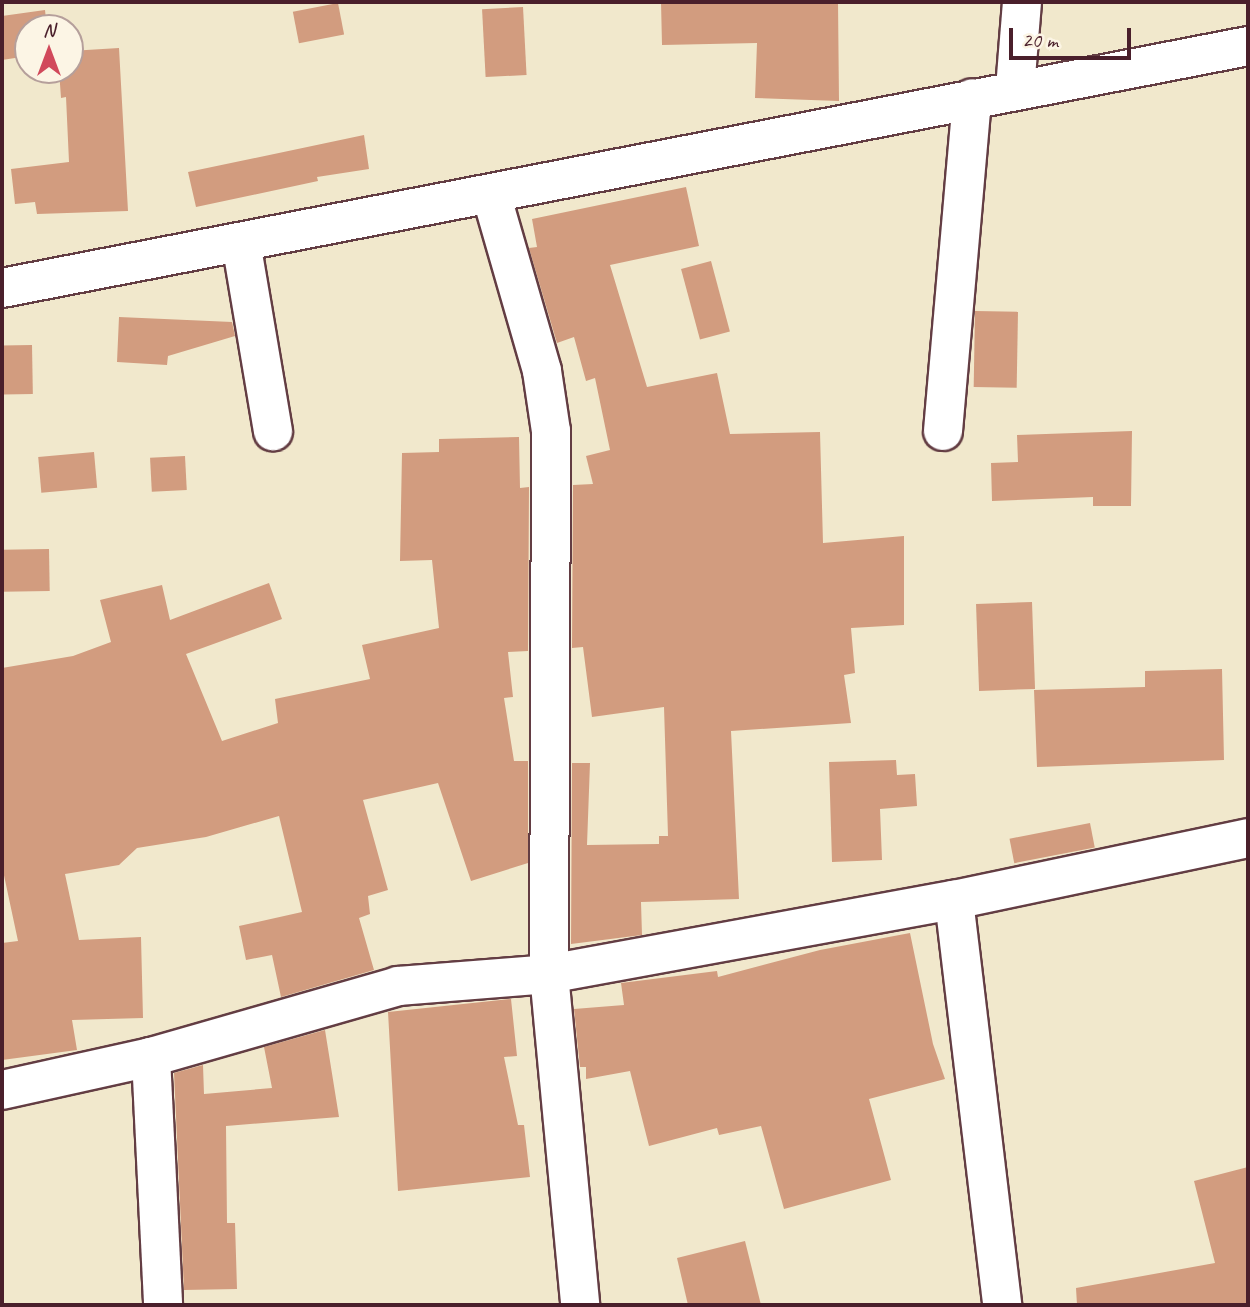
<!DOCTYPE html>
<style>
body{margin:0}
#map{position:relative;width:1250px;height:1307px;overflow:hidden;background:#f1e8cc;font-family:Caveat,sans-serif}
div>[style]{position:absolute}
.building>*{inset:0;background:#d29c7f;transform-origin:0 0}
.roads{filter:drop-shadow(2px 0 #633d43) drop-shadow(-2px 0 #633d43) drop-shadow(0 2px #633d43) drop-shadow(0 -2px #633d43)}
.minor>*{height:38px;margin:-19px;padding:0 19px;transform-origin:19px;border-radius:19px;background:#fff}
span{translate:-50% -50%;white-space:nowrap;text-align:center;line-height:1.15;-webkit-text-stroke:7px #fcf5e5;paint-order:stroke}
.frame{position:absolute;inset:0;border:4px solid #4a1f2b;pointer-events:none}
.north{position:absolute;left:14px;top:14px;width:70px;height:70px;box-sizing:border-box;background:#fcf5e5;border:2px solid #b59f9b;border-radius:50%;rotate:0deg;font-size:19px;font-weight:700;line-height:28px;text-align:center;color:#4a1f2b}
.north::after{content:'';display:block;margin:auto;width:24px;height:32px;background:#d1495b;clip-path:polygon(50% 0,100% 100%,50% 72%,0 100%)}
.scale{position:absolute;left:1009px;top:28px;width:122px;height:32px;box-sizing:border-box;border:4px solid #4a1f2b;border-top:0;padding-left:9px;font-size:21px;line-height:24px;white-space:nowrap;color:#4a1f2b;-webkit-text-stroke:5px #fcf5e5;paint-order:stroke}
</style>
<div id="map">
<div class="building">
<i style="clip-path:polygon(661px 2px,838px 2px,839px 101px,755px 98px,757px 43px,662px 45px)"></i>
<i style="left:338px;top:3px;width:32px;height:46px;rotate:79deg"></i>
<i style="left:523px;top:7px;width:68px;height:41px;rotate:87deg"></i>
<i style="clip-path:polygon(45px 10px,47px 28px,28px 28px,28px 56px,2px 60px,2px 16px)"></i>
<i style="clip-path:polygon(119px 48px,128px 211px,37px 214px,35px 202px,15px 204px,11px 169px,69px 162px,66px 97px,61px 98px,59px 70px,70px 70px,70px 51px)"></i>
<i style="clip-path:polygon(364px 135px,369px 169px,317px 177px,318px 181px,196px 207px,188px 172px)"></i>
<i style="clip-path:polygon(686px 187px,699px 246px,610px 265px,647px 387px,717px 373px,730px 434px,820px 432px,823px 543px,904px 536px,904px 625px,851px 628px,855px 673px,844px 675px,851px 723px,731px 731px,739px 899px,641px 902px,642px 935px,571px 944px,572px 763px,590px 763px,587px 845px,659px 844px,659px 836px,668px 836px,664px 707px,592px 717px,583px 647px,572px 648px,573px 485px,593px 484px,586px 456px,610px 450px,595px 378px,586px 381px,574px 337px,557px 343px,529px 248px,537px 247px,532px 219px)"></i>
<i style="left:711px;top:261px;width:73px;height:31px;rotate:75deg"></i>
<i style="left:975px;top:311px;width:43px;height:76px;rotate:1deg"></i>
<i style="clip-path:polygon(119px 317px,232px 322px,235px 336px,168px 356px,167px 365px,117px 362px)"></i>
<i style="left:32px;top:345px;width:49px;height:30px;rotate:89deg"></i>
<i style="clip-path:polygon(1132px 431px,1131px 506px,1093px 506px,1093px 497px,992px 501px,991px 463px,1018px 462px,1017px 435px)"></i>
<i style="clip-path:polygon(519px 437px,520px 488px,529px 487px,528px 651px,508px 652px,513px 697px,504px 698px,514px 761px,528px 761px,528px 863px,471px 881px,438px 783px,363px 800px,388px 890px,368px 896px,370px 914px,359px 918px,374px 970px,281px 997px,272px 955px,246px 960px,239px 926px,302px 912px,279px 816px,206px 837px,137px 848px,119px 865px,65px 874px,79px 940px,141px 937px,143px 1018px,72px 1020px,77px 1050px,2px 1060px,2px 943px,18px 941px,2px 866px,2px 668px,73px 656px,111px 642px,100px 600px,162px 585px,170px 620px,269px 583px,282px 619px,186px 654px,222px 741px,278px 723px,275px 699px,370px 679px,362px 645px,439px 628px,432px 560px,400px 561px,402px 453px,439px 452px,439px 439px)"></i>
<i style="left:94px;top:452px;width:36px;height:56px;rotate:85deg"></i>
<i style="left:185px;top:456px;width:34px;height:35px;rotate:87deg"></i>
<i style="left:49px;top:549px;width:42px;height:47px;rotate:89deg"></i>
<i style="left:1032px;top:602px;width:87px;height:56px;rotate:88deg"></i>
<i style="clip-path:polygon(1222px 669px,1224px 760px,1037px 767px,1034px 690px,1145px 687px,1145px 671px)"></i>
<i style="clip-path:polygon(896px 760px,897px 775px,915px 774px,917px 806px,880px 809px,882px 860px,832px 862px,829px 762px)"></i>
<i style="left:1090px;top:823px;width:25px;height:82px;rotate:79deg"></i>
<i style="clip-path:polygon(910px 933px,933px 1044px,945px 1079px,869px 1099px,891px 1180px,784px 1209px,761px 1126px,719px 1135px,717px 1128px,649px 1146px,630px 1071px,586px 1079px,586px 1067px,580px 1067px,574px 1009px,624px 1005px,621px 983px,717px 971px,718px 977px,820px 950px)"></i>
<i style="clip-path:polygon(511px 999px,517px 1056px,504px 1057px,518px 1125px,524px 1125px,530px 1177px,398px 1191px,388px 1012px)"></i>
<i style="clip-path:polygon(325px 1030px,339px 1117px,226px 1126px,227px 1223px,235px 1223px,237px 1289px,184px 1290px,174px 1073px,203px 1065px,204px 1094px,272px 1088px,264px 1047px)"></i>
<i style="clip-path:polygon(1248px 1167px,1248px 1305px,1077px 1305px,1076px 1288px,1215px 1263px,1194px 1181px)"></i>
<i style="clip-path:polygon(745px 1241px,761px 1305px,688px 1305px,677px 1258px)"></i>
</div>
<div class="roads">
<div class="minor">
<i style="left:1015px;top:89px;width:87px;rotate:-85.4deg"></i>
<i style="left:491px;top:194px;width:184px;rotate:73.9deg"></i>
<i style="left:542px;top:371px;width:61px;rotate:81.5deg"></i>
<i style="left:551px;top:431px;width:543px;rotate:90.21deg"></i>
<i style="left:549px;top:974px;width:332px;rotate:84.6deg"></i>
<i style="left:241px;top:242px;width:192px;rotate:80.4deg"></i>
<i style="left:2px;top:288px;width:1269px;rotate:-10.99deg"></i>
<i style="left:943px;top:431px;width:334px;rotate:-85deg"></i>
<i style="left:954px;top:900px;width:408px;rotate:83.2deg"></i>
<i style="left:151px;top:1057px;width:248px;rotate:87.2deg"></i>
<i style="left:2px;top:1090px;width:153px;rotate:-12.5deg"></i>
<i style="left:151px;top:1057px;width:257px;rotate:-16deg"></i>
<i style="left:398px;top:986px;width:151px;rotate:-4.5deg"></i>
<i style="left:549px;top:974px;width:412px;rotate:-10.4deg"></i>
<i style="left:954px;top:900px;width:300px;rotate:-11.9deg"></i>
</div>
</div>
<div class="frame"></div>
<div class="north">N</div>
<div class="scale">20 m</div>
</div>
